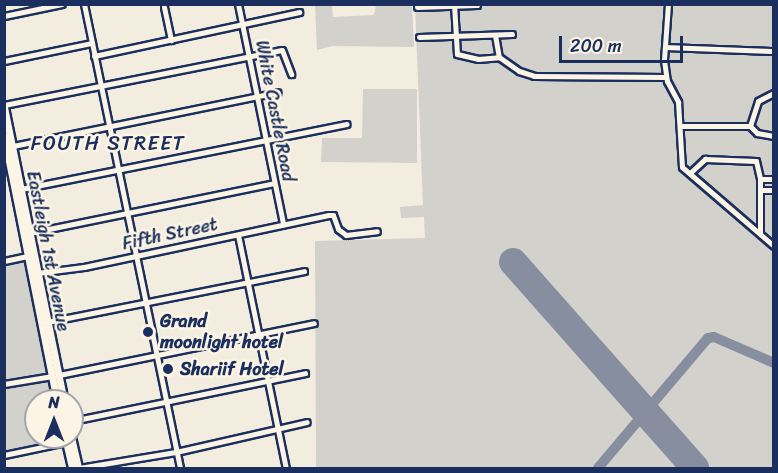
<!DOCTYPE html>
<style>
body{margin:0}
#map{position:relative;width:778px;height:473px;overflow:hidden;background:#f3ede0;font-family:Sriracha,sans-serif}
div>[style]{position:absolute}
.green>*{inset:0;background:#d3d1cc}
.taxiway>*{height:10px;margin:-5px;padding:0 5px;transform-origin:5px;border-radius:5px;background:#878e9f}
.runway>*{height:28px;margin:-14px;padding:0 14px;transform-origin:14px;border-radius:14px;background:#878e9f}
.roads{filter:drop-shadow(2px 0 #1b2f5e) drop-shadow(-2px 0 #1b2f5e) drop-shadow(0 2px #1b2f5e) drop-shadow(0 -2px #1b2f5e)}
.minor>*{height:5px;margin:-2.5px;padding:0 2.5px;transform-origin:2.5px;border-radius:2.5px;background:#fcf5e5}
.major>*{height:7px;margin:-3.5px;padding:0 3.5px;transform-origin:3.5px;border-radius:3.5px;background:#fcf5e5}
.dots>*{width:16px;height:16px;translate:-50% -50%;box-sizing:border-box;border:3px solid #fcf5e5;border-radius:50%}
span{translate:-50% -50%;white-space:nowrap;text-align:center;line-height:1.15;-webkit-text-stroke:5px #fcf5e5;paint-order:stroke}
.street-label{font-size:18px;color:#1b2f5e}
.poi-label{font-size:18px;color:#1b2f5e;font-weight:700}
.left{translate:0 -50%;text-align:left}
.neighbourhood-label{font-size:20px;color:#1b2f5e;letter-spacing:1.5px}
.frame{position:absolute;inset:0;border:6px solid #1b2f5e;pointer-events:none}
.north{position:absolute;left:24px;top:389px;width:60px;height:60px;box-sizing:border-box;background:#fcf5e5;border:2px solid #a2a6af;border-radius:50%;rotate:0deg;font-size:16px;font-weight:700;line-height:24px;text-align:center;color:#1b2f5e}
.north::after{content:'';display:block;margin:auto;width:21px;height:27px;background:#1b2f5e;clip-path:polygon(50% 0,100% 100%,50% 72%,0 100%)}
.scale{position:absolute;left:559px;top:36px;width:124px;height:27px;box-sizing:border-box;border:3px solid #1b2f5e;border-top:0;padding-left:8px;font-size:18px;line-height:21px;white-space:nowrap;color:#1b2f5e;-webkit-text-stroke:4px #fcf5e5;paint-order:stroke}
</style>
<div id="map">
<div class="green">
<i style="clip-path:polygon(315px 5px,332px 5px,333px 17px,374px 15px,376px 5px,412px 5px,414px 47px,333px 46px,317px 50px)"></i>
<i style="clip-path:polygon(415px 5px,773px 5px,773px 468px,316px 468px,315px 241px,425px 238px,424px 217px,401px 218px,400px 207px,423px 205px)"></i>
<i style="clip-path:polygon(363px 89px,417px 89px,417px 163px,321px 162px,322px 138px,362px 138px)"></i>
<i style="clip-path:polygon(27px 256px,57px 401px,36px 401px,36px 437px,65px 437px,66px 442px,4px 455px,4px 261px)"></i>
</div>
<div class="taxiway">
<i style="left:598px;top:468px;width:170px;rotate:-49.8deg"></i>
<i style="left:708px;top:338px;width:6px;rotate:-9deg"></i>
<i style="left:714px;top:337px;width:65px;rotate:23.4deg"></i>
</div>
<div class="runway">
<i style="left:513px;top:262px;width:275px;rotate:48.5deg"></i>
</div>
<div class="roads">
<div class="minor">
<i style="left:84px;top:4px;width:474px;rotate:78.3deg"></i>
<i style="left:238px;top:4px;width:225px;rotate:78.4deg"></i>
<i style="left:454px;top:4px;width:50px;rotate:86.6deg"></i>
<i style="left:457px;top:54px;width:22px;rotate:13deg"></i>
<i style="left:478px;top:59px;width:21px;rotate:-5deg"></i>
<i style="left:668px;top:4px;width:56px;rotate:94.1deg"></i>
<i style="left:664px;top:60px;width:21px;rotate:82deg"></i>
<i style="left:667px;top:81px;width:24px;rotate:62deg"></i>
<i style="left:678px;top:102px;width:65px;rotate:86.5deg"></i>
<i style="left:682px;top:167px;width:121px;rotate:40.7deg"></i>
<i style="left:164px;top:7px;width:34px;rotate:78deg"></i>
<i style="left:417px;top:7px;width:60px;rotate:-1.9deg"></i>
<i style="left:4px;top:16px;width:59px;rotate:-11.7deg"></i>
<i style="left:495px;top:35px;width:22px;rotate:80deg"></i>
<i style="left:499px;top:57px;width:24px;rotate:35deg"></i>
<i style="left:519px;top:71px;width:16px;rotate:18deg"></i>
<i style="left:534px;top:76px;width:132px;rotate:0.4deg"></i>
<i style="left:419px;top:37px;width:93px;rotate:-1.8deg"></i>
<i style="left:665px;top:47px;width:106px;rotate:2.2deg"></i>
<i style="left:94px;top:56px;width:210px;rotate:-12.1deg"></i>
<i style="left:4px;top:61px;width:90px;rotate:-11.6deg"></i>
<i style="left:4px;top:105px;width:283px;rotate:-11.2deg"></i>
<i style="left:282px;top:50px;width:26px;rotate:69deg"></i>
<i style="left:681px;top:126px;width:69px"></i>
<i style="left:750px;top:126px;width:26px;rotate:-72deg"></i>
<i style="left:758px;top:101px;width:18px;rotate:-27deg"></i>
<i style="left:750px;top:126px;width:10px;rotate:45deg"></i>
<i style="left:757px;top:133px;width:17px;rotate:10deg"></i>
<i style="left:13px;top:146px;width:270px;rotate:-11.5deg"></i>
<i style="left:690px;top:173px;width:21px;rotate:-43deg"></i>
<i style="left:705px;top:159px;width:51px;rotate:2.2deg"></i>
<i style="left:756px;top:161px;width:18px;rotate:77deg"></i>
<i style="left:760px;top:179px;width:54px;rotate:90deg"></i>
<i style="left:760px;top:179px;width:14px"></i>
<i style="left:21px;top:189px;width:332px;rotate:-11.3deg"></i>
<i style="left:761px;top:190px;width:13px"></i>
<i style="left:29px;top:233px;width:250px;rotate:-11.5deg"></i>
<i style="left:238px;top:235px;width:238px;rotate:78.4deg"></i>
<i style="left:4px;top:261px;width:24px;rotate:-12deg"></i>
<i style="left:37px;top:273px;width:47px;rotate:-7.3deg"></i>
<i style="left:84px;top:267px;width:250px;rotate:-12deg"></i>
<i style="left:329px;top:215px;width:4px"></i>
<i style="left:333px;top:215px;width:15px;rotate:70deg"></i>
<i style="left:338px;top:229px;width:10px;rotate:37deg"></i>
<i style="left:346px;top:235px;width:31px;rotate:-7deg"></i>
<i style="left:47px;top:322px;width:262px;rotate:-11.2deg"></i>
<i style="left:59px;top:375px;width:260px;rotate:-11.5deg"></i>
<i style="left:4px;top:384px;width:49px;rotate:-9.5deg"></i>
<i style="left:72px;top:421px;width:238px;rotate:-11.6deg"></i>
<i style="left:4px;top:455px;width:63px;rotate:-11.8deg"></i>
<i style="left:79px;top:468px;width:98px;rotate:-9.4deg"></i>
<i style="left:176px;top:452px;width:134px;rotate:-12.9deg"></i>
</div>
<div class="major">
<i style="left:4px;top:107px;width:300px;rotate:78.5deg"></i>
<i style="left:4px;top:136px;width:270px;rotate:78.7deg"></i>
<i style="left:65px;top:437px;width:32px;rotate:77deg"></i>
<i style="left:71px;top:437px;width:32px;rotate:77deg"></i>
</div>
</div>
<div class="dots">
<i style="left:148px;top:332px;background:#1b2f5e"></i>
<i style="left:168px;top:369px;background:#1b2f5e"></i>
</div>
<div class="street-label">
<span style="left:275px;top:111px;rotate:79deg">White Castle Road</span>
<span style="left:170px;top:234px;rotate:-12deg">Fifth Street</span>
<span style="left:48px;top:251px;rotate:79deg">Eastleigh 1st Avenue</span>
</div>
<div class="poi-label">
<span class="left" style="left:160px;top:332px">Grand<br>moonlight hotel</span>
<span class="left" style="left:180px;top:369px">Shariif Hotel</span>
</div>
<div class="neighbourhood-label">
<span style="left:108px;top:143px">FOUTH STREET</span>
</div>
<div class="frame"></div>
<div class="north">N</div>
<div class="scale">200 m</div>
</div>
